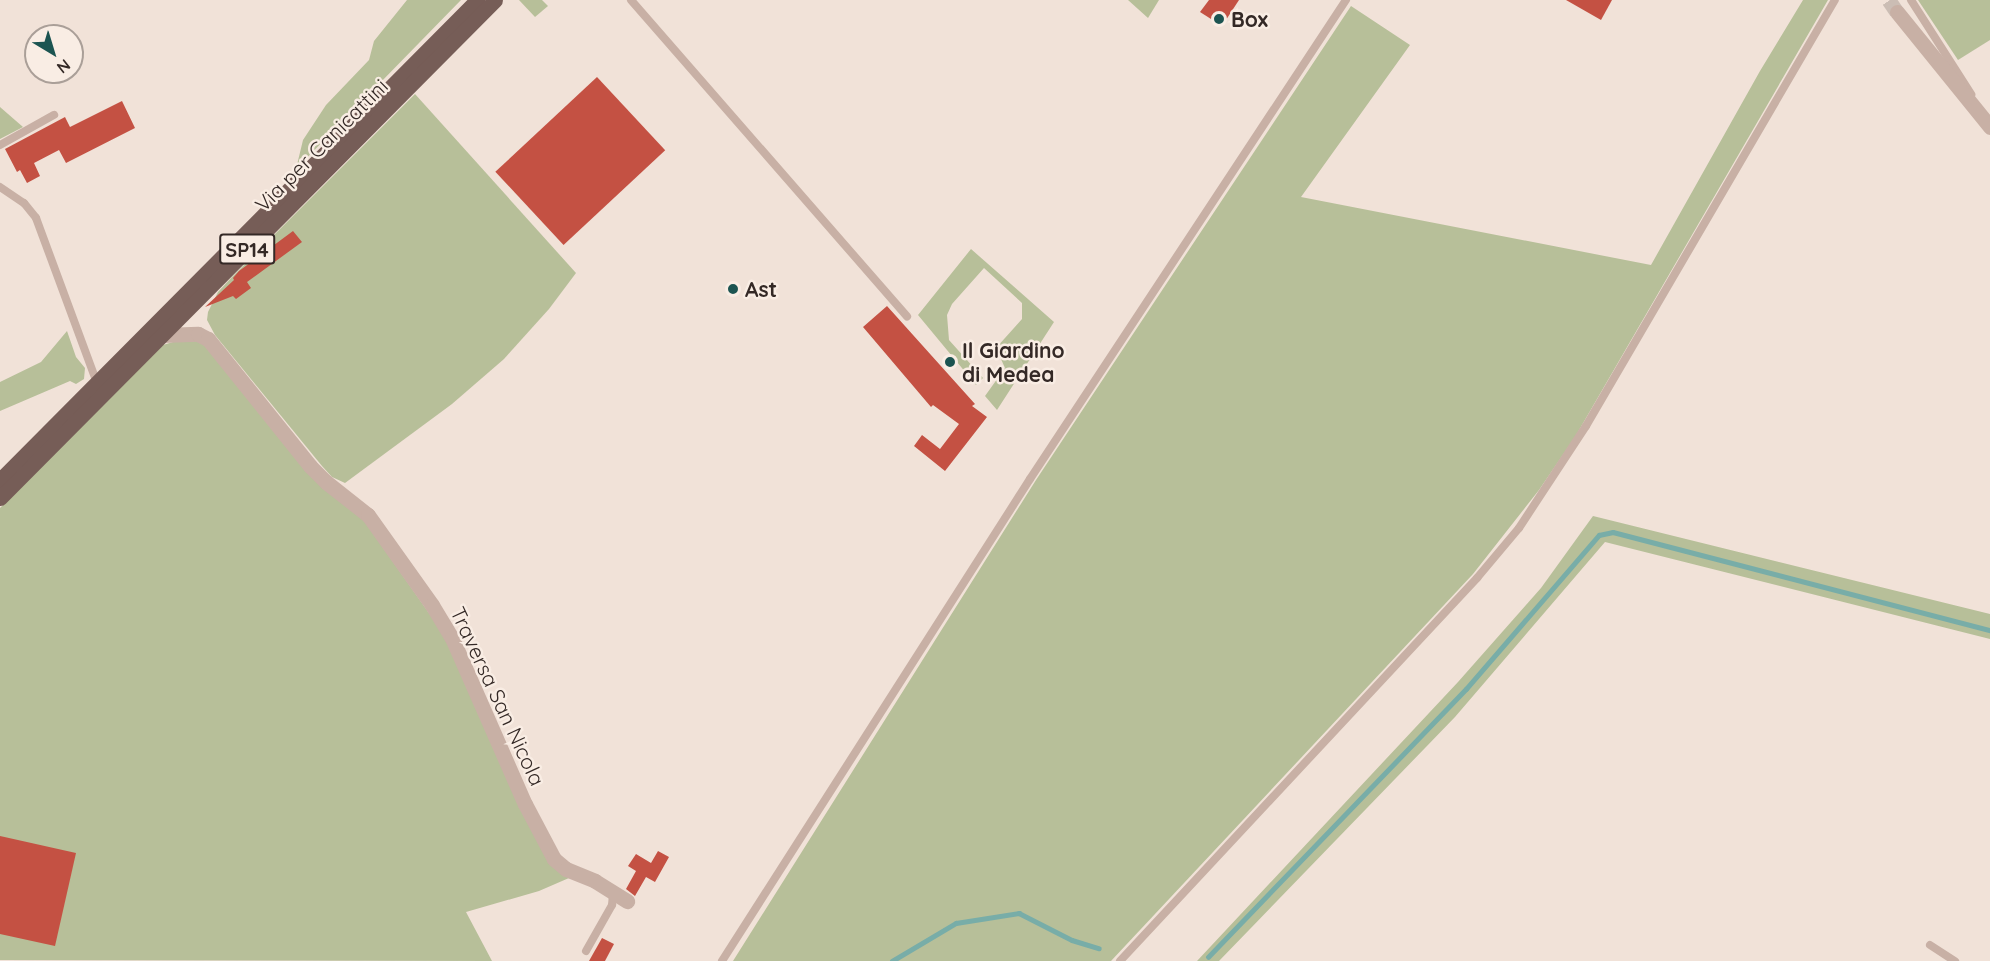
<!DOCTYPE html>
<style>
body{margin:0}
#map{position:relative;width:1990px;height:961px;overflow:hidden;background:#f1e2d8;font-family:Quicksand,sans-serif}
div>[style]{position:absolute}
.green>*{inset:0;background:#b7bf99}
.stream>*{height:4.5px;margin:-2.25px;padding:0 2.25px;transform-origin:2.25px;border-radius:2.25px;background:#78ada8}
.building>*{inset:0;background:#c45143;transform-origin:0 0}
.street-tunnel>*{height:15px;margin-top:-7.5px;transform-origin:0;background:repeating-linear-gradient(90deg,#cbbdb4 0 15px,transparent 0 23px)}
.lane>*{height:8px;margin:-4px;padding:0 4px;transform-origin:4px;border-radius:4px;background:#c8b0a5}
.street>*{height:15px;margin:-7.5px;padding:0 7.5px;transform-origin:7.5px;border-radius:7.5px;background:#c8b0a5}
.primary>*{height:15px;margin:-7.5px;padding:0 7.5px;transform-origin:7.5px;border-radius:7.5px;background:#765d57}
.dots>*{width:16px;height:16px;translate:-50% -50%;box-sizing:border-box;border:3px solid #f9ede4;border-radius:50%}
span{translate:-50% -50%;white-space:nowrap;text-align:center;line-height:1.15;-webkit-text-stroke:5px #f9ede4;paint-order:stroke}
.shield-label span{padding:2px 4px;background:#f9ede4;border:2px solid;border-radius:4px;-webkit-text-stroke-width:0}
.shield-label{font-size:20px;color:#342926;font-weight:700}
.poi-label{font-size:21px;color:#342926;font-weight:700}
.left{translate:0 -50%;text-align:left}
.street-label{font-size:21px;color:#342926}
.north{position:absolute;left:24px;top:24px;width:60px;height:60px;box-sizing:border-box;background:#f9ede4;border:2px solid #aa9f98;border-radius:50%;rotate:142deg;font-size:16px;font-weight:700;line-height:24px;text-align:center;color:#342926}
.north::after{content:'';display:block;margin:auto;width:21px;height:27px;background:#1c5451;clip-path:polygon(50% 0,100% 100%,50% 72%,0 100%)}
</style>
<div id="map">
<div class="green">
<i style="clip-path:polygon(407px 0,461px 0,296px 169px,303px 140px,326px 105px,369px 60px,374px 41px)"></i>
<i style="clip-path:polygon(519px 0,542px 0,548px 6px,535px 17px)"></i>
<i style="clip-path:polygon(1128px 0,1159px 0,1148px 18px)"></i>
<i style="clip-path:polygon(1803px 0,1828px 0,1575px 437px,1539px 490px,1473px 574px,1111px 961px,733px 961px,1036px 480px,1351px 6px,1410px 45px,1301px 197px,1651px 265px,1760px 71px)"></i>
<i style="clip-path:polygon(1918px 0,1990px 0,1990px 40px,1958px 60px)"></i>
<i style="clip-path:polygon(415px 94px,576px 273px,549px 309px,504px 359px,452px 404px,345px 483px,332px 477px,322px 466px,215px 335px,207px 320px,208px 312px,218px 292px,232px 277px)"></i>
<i style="clip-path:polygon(0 107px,23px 127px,0 139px)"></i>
<i style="clip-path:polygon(971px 249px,1054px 322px,997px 410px,985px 396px,1005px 368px,996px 348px,1022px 319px,1022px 303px,984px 268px,952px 304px,947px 315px,949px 340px,983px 378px,976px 385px,918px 315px)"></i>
<i style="clip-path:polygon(67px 331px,76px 357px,85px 368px,84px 379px,76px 384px,70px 381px,0 411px,0 382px,41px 362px)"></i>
<i style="clip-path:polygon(198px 341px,209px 346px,356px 509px,445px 636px,569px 878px,539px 891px,466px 912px,492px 961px,0 960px,0 508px,163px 345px,173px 342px)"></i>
<i style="clip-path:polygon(1593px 516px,1990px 614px,1990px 639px,1605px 542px,1455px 717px,1219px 961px,1197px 961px,1458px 682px,1541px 588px)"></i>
</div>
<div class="stream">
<i style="left:1208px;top:957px;width:372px;rotate:-46.1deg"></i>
<i style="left:1466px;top:689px;width:203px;rotate:-49.2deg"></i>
<i style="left:1599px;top:535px;width:14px;rotate:-12deg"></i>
<i style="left:1613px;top:532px;width:390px;rotate:14.6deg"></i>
<i style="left:892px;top:961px;width:74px;rotate:-30.7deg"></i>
<i style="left:956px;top:923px;width:64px;rotate:-9deg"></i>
<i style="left:1019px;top:913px;width:59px;rotate:27deg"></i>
<i style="left:1072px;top:940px;width:28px;rotate:17deg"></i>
</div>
<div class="building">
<i style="clip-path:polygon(1209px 0,1239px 0,1222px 26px,1200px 12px)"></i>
<i style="clip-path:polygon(1566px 0,1612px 0,1601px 20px)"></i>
<i style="left:597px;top:77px;width:100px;height:139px;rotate:47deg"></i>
<i style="clip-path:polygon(122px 101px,135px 128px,66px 163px,59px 150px,34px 163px,40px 176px,27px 183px,20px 170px,17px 172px,5px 149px,65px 117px,70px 127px)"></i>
<i style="clip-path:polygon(293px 231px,302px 242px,247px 282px,251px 288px,236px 299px,233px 296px,205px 307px,234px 280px,233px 278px,239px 271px)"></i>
<i style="clip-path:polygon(887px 306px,975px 404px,972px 406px,987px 417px,945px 471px,914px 446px,922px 435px,940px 449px,959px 424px,933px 405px,931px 407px,863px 327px)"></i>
<i style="clip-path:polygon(0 836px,76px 853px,55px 946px,0 934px)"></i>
<i style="clip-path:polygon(658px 851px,669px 857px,655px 882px,646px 877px,635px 896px,626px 889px,636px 871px,628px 866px,636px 854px,651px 863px)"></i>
<i style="clip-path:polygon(602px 938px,614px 944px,605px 961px,589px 961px)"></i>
</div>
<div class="street-tunnel">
<i style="left:1889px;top:0;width:14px;rotate:56deg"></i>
</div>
<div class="lane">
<i style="left:631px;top:0;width:420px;rotate:48.9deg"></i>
<i style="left:1911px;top:0;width:112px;rotate:57.4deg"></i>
<i style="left:0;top:145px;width:62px;rotate:-29.1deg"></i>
<i style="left:0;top:187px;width:29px;rotate:34deg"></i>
<i style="left:24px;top:203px;width:19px;rotate:51deg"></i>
<i style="left:36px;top:218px;width:176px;rotate:69.7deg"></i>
<i style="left:1930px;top:945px;width:30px;rotate:33deg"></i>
<i style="left:586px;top:951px;width:53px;rotate:-60.5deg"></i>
<i style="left:612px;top:905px;width:12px;rotate:-85deg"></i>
<i style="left:722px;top:961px;width:572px;rotate:-57.42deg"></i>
<i style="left:1030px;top:479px;width:574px;rotate:-56.59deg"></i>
<i style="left:1120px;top:961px;width:524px;rotate:-47.01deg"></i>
<i style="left:1477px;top:578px;width:65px;rotate:-50deg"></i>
<i style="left:1519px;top:528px;width:122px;rotate:-56.7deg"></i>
<i style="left:1586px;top:426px;width:493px;rotate:-59.7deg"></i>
</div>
<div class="street">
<i style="left:1897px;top:12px;width:148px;rotate:51deg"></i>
<i style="left:162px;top:335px;width:36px;rotate:-2deg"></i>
<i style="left:198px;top:334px;width:11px;rotate:27deg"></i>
<i style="left:208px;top:339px;width:163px;rotate:51.2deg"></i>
<i style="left:310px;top:466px;width:23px;rotate:45deg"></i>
<i style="left:326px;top:482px;width:53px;rotate:38.2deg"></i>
<i style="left:368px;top:515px;width:110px;rotate:54.6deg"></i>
<i style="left:432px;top:605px;width:39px;rotate:59deg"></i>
<i style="left:452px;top:638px;width:181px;rotate:66.3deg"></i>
<i style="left:525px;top:804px;width:62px;rotate:62.2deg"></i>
<i style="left:554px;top:859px;width:16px;rotate:40deg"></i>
<i style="left:566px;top:869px;width:31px;rotate:22deg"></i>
<i style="left:595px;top:881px;width:38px;rotate:32deg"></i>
</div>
<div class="primary">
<i style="left:0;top:480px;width:677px;rotate:-45.18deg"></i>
<i style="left:0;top:498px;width:702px;rotate:-45.17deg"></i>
</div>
<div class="dots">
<i style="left:1219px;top:19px;background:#1c5451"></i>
<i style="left:733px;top:289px;background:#1c5451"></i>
<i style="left:950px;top:362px;background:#1c5451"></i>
</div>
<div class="shield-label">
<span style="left:247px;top:249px">SP14</span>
</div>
<div class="poi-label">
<span class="left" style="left:1231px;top:19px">Box</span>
<span class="left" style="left:745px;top:289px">Ast</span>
<span class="left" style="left:962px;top:362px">Il Giardino<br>di Medea</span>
</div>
<div class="street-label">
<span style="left:321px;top:145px;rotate:-45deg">Via per Canicattini</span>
<span style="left:498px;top:696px;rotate:65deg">Traversa San Nicola</span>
</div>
<div class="north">N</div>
</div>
